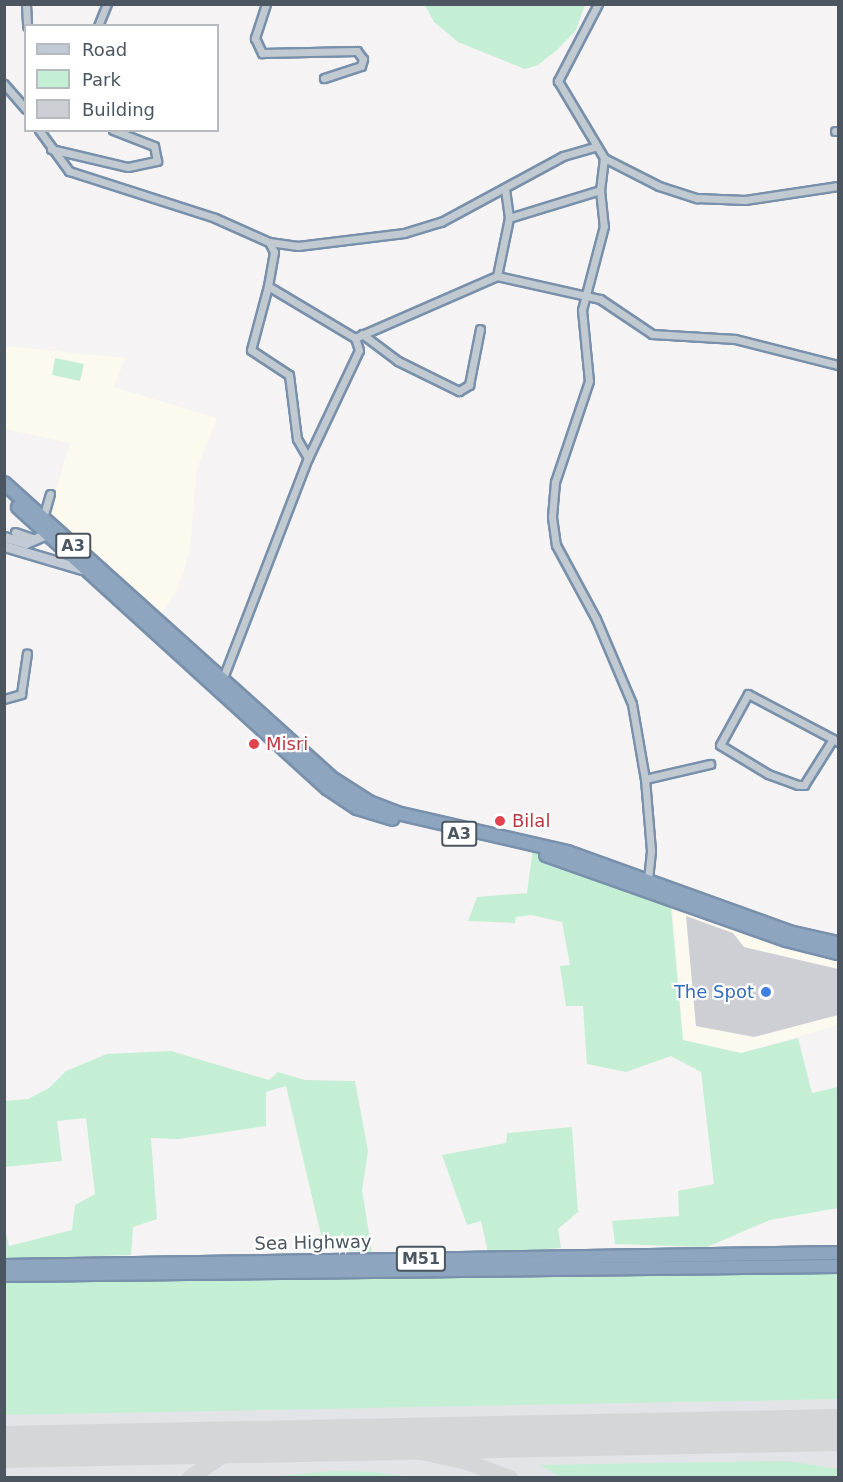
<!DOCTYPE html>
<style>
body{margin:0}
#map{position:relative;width:843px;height:1482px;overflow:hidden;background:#f5f3f3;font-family:"DejaVu Sans",sans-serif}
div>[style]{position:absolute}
.commercial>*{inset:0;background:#fcf9ef}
.airport>*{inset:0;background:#e2e4e7}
.green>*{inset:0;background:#c5efd5}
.taxiway>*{height:16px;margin:-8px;padding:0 8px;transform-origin:8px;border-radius:8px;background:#d5d6d8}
.runway>*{height:42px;margin:-21px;padding:0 21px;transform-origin:21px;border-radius:21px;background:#d5d6d8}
.building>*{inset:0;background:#cdcfd5}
.roads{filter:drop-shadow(2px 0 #7890ab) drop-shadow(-2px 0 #7890ab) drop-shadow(0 2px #7890ab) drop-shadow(0 -2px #7890ab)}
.street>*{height:7px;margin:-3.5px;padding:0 3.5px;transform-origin:3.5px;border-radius:3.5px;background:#c1cad1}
.secondary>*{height:9px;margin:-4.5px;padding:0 4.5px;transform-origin:4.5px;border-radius:4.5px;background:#c2cbd5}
.highway>*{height:12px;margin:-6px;padding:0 6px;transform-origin:6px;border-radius:6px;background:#8da5bf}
.dots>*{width:16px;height:16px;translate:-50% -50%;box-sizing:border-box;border:3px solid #fff;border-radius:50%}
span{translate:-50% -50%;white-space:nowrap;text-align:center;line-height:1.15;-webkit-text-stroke:4.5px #fff;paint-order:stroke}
.shield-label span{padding:2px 4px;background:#fff;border:2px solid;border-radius:4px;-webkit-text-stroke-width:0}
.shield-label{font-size:16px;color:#4b5660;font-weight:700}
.health-label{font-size:18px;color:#be3a42}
.left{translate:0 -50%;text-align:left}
.shop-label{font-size:18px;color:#366cbe}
.right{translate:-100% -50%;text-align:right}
.street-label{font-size:18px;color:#4b5660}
.frame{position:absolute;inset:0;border:6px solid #4b5660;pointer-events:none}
.legend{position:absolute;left:24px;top:24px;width:195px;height:108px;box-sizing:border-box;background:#fff;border:2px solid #b7bbbf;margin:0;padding:8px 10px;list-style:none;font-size:18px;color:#4b5660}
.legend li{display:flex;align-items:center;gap:12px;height:30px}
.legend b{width:30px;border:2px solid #b7bbbf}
</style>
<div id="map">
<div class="commercial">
<div style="clip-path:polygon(5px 346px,125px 358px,114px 387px,217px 418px,197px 468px,190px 551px,177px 590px,160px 616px,49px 515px,70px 443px,5px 429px)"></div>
<div style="clip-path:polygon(671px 887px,772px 917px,838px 954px,838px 1025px,741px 1053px,683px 1041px)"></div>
</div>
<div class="airport">
<div style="clip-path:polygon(838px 1269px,838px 1477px,5px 1477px,4px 1281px)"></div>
</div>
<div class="green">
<div style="clip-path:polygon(425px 5px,585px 5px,576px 30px,557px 50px,538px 65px,525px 69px,458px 42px,434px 22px)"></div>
<div style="clip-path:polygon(55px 358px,84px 364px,80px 381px,52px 375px)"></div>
<div style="clip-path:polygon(534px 840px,670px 896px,683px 1040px,741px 1053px,798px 1038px,812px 1093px,838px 1087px,838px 1208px,770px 1220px,707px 1247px,615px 1244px,612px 1221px,679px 1216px,678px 1191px,714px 1184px,701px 1072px,671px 1056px,626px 1072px,587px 1064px,583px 1006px,566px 1006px,560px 966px,570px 965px,562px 922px,531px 915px,516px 917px,515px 923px,468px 921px,477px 897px,527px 893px)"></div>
<div style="clip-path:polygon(171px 1051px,269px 1080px,278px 1072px,305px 1080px,355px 1081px,368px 1151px,362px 1190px,372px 1252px,324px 1248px,286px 1086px,266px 1092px,266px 1126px,179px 1139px,151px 1138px,157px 1219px,133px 1227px,131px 1255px,5px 1259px,5px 1229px,9px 1246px,72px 1230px,75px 1205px,95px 1194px,86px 1118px,57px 1121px,62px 1161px,5px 1167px,5px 1101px,28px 1099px,49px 1088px,66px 1071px,107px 1054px)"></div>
<div style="clip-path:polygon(572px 1127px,578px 1212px,558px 1229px,561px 1248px,488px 1253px,481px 1221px,467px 1225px,442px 1155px,506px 1143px,507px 1133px)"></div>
<div style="clip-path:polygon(838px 1260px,838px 1399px,5px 1415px,4px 1276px)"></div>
<div style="clip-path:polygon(787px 1461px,838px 1469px,838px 1477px,562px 1478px,540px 1465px)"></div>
<div style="clip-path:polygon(331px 1471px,372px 1472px,413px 1477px,270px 1477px)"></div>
</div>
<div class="taxiway">
<div style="left:750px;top:1432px;width:88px;rotate:5.2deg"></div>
<div style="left:304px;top:1441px;width:88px;rotate:3.3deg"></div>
<div style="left:392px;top:1446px;width:74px;rotate:11.8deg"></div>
<div style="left:464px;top:1461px;width:49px;rotate:20.3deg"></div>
<div style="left:4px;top:1450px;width:20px;rotate:-11deg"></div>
<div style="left:190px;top:1478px;width:63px;rotate:-34.7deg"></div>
</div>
<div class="runway">
<div style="left:4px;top:1447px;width:834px;rotate:-1.17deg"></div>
</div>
<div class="building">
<div style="clip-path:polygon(686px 916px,733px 933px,744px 947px,838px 969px,838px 1015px,754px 1037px,696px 1026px)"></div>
</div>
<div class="roads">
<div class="street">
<div style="left:26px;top:4px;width:22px;rotate:87deg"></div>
<div style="left:266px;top:4px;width:36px;rotate:108deg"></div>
<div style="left:255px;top:38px;width:17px;rotate:65deg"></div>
<div style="left:262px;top:53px;width:95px;rotate:-1.2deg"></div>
<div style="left:357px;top:51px;width:10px;rotate:53deg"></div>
<div style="left:363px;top:59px;width:7px;rotate:106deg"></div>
<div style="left:361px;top:66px;width:39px;rotate:162deg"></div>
<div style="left:598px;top:4px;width:87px;rotate:117.5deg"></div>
<div style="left:558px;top:81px;width:90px;rotate:59.1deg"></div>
<div style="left:604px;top:158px;width:62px;rotate:27deg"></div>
<div style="left:659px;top:186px;width:40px;rotate:18deg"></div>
<div style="left:697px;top:198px;width:48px;rotate:2.4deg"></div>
<div style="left:745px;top:200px;width:94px;rotate:-8.6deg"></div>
<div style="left:98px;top:26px;width:24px;rotate:-68deg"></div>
<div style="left:4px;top:84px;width:33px;rotate:49deg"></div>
<div style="left:39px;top:130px;width:51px;rotate:53.8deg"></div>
<div style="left:69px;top:171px;width:153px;rotate:17.8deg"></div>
<div style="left:215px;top:218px;width:59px;rotate:24deg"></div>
<div style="left:269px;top:242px;width:29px;rotate:8deg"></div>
<div style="left:298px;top:246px;width:107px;rotate:-7deg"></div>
<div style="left:404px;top:233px;width:39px;rotate:-17deg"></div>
<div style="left:441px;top:222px;width:139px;rotate:-28.4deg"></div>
<div style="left:563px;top:156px;width:33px;rotate:-16deg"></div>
<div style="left:835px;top:131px;width:3px"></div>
<div style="left:51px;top:149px;width:79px;rotate:13.2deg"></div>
<div style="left:128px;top:167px;width:30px;rotate:-12deg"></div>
<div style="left:157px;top:161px;width:15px;rotate:-101deg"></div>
<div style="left:154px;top:146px;width:44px;rotate:-158.7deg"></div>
<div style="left:604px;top:158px;width:32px;rotate:97deg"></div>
<div style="left:600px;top:190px;width:36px;rotate:84deg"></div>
<div style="left:604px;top:226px;width:87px;rotate:104.7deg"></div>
<div style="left:582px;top:310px;width:71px;rotate:84.4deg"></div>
<div style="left:589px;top:381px;width:107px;rotate:108.6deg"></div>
<div style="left:555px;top:482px;width:35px;rotate:95deg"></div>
<div style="left:552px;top:517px;width:28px;rotate:82deg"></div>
<div style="left:556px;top:545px;width:84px;rotate:61.6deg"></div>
<div style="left:596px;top:619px;width:92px;rotate:67deg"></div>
<div style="left:632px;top:704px;width:76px;rotate:80.2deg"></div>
<div style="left:645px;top:779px;width:72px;rotate:85.2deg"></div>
<div style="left:651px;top:851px;width:28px;rotate:96deg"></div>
<div style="left:505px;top:189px;width:29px;rotate:82deg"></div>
<div style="left:269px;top:242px;width:11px;rotate:63deg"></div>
<div style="left:274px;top:252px;width:35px;rotate:100deg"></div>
<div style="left:268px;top:286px;width:66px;rotate:104.9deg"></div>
<div style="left:251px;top:350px;width:45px;rotate:33.3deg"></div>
<div style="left:289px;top:375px;width:64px;rotate:82.9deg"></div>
<div style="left:297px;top:439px;width:22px;rotate:60deg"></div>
<div style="left:497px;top:276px;width:106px;rotate:12.6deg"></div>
<div style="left:600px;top:299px;width:63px;rotate:33.9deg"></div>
<div style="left:652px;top:334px;width:83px;rotate:3.4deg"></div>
<div style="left:735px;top:339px;width:106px;rotate:14.2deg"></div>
<div style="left:362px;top:334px;width:45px;rotate:36.9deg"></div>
<div style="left:398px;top:361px;width:68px;rotate:26.2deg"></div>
<div style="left:459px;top:391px;width:12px;rotate:-31deg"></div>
<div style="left:469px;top:385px;width:57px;rotate:-78.9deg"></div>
<div style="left:355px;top:338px;width:155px;rotate:-23.6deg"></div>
<div style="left:497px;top:276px;width:59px;rotate:-78.3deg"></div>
<div style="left:509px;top:218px;width:95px;rotate:-17.1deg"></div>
<div style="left:43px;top:518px;width:25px;rotate:-74deg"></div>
<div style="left:15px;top:532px;width:21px;rotate:19deg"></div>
<div style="left:223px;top:678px;width:236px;rotate:-68.9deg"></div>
<div style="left:308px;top:458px;width:119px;rotate:-64.7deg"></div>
<div style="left:359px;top:350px;width:13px;rotate:-108deg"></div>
<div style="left:355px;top:338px;width:101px;rotate:-149.1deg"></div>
<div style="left:4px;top:699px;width:18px;rotate:-16deg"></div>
<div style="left:21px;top:694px;width:41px;rotate:-81.7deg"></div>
<div style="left:833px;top:739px;width:54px;rotate:122.2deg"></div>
<div style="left:804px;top:785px;width:6px;rotate:180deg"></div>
<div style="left:798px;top:785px;width:32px;rotate:-160deg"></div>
<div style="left:768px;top:774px;width:56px;rotate:-148.9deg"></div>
<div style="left:720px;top:745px;width:58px;rotate:-61.2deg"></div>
<div style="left:748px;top:694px;width:96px;rotate:27.9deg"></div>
<div style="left:833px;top:739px;width:6px;rotate:31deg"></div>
<div style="left:645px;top:779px;width:67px;rotate:-13deg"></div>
</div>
<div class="secondary">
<div style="left:4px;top:537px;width:23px;rotate:15deg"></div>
<div style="left:26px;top:543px;width:22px;rotate:-24deg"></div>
<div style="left:4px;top:546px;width:81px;rotate:16.4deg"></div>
</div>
<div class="highway">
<div style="left:4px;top:483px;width:439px;rotate:42deg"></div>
<div style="left:330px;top:777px;width:46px;rotate:32.7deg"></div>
<div style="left:369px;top:802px;width:30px;rotate:21deg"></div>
<div style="left:397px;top:813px;width:174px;rotate:12.9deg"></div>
<div style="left:567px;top:852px;width:236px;rotate:19.8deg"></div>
<div style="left:789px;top:932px;width:50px;rotate:12.7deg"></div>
<div style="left:18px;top:507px;width:418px;rotate:42.3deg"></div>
<div style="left:327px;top:788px;width:36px;rotate:34deg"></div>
<div style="left:357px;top:808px;width:37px;rotate:17deg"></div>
<div style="left:546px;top:855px;width:255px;rotate:19.5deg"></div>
<div style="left:786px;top:940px;width:54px;rotate:14deg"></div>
<div style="left:4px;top:1266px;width:834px;rotate:-0.89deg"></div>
<div style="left:4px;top:1275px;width:834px;rotate:-0.62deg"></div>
</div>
</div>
<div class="dots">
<div style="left:254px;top:744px;background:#e0444e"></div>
<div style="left:500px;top:821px;background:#e0444e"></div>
<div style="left:766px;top:992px;background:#3f7fe0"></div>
</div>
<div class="shield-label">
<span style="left:73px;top:546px">A3</span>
<span style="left:459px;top:834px">A3</span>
<span style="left:421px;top:1259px">M51</span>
</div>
<div class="health-label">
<span class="left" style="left:266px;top:744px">Misri</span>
<span class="left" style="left:512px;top:821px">Bilal</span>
</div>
<div class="shop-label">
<span class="right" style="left:754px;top:992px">The Spot</span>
</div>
<div class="street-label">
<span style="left:313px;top:1243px;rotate:-1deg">Sea Highway</span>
</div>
<div class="frame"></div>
<ul class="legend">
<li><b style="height:8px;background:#c2cbd5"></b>Road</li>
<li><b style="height:16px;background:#c5efd5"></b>Park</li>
<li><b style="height:16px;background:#cdcfd5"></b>Building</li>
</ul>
</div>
